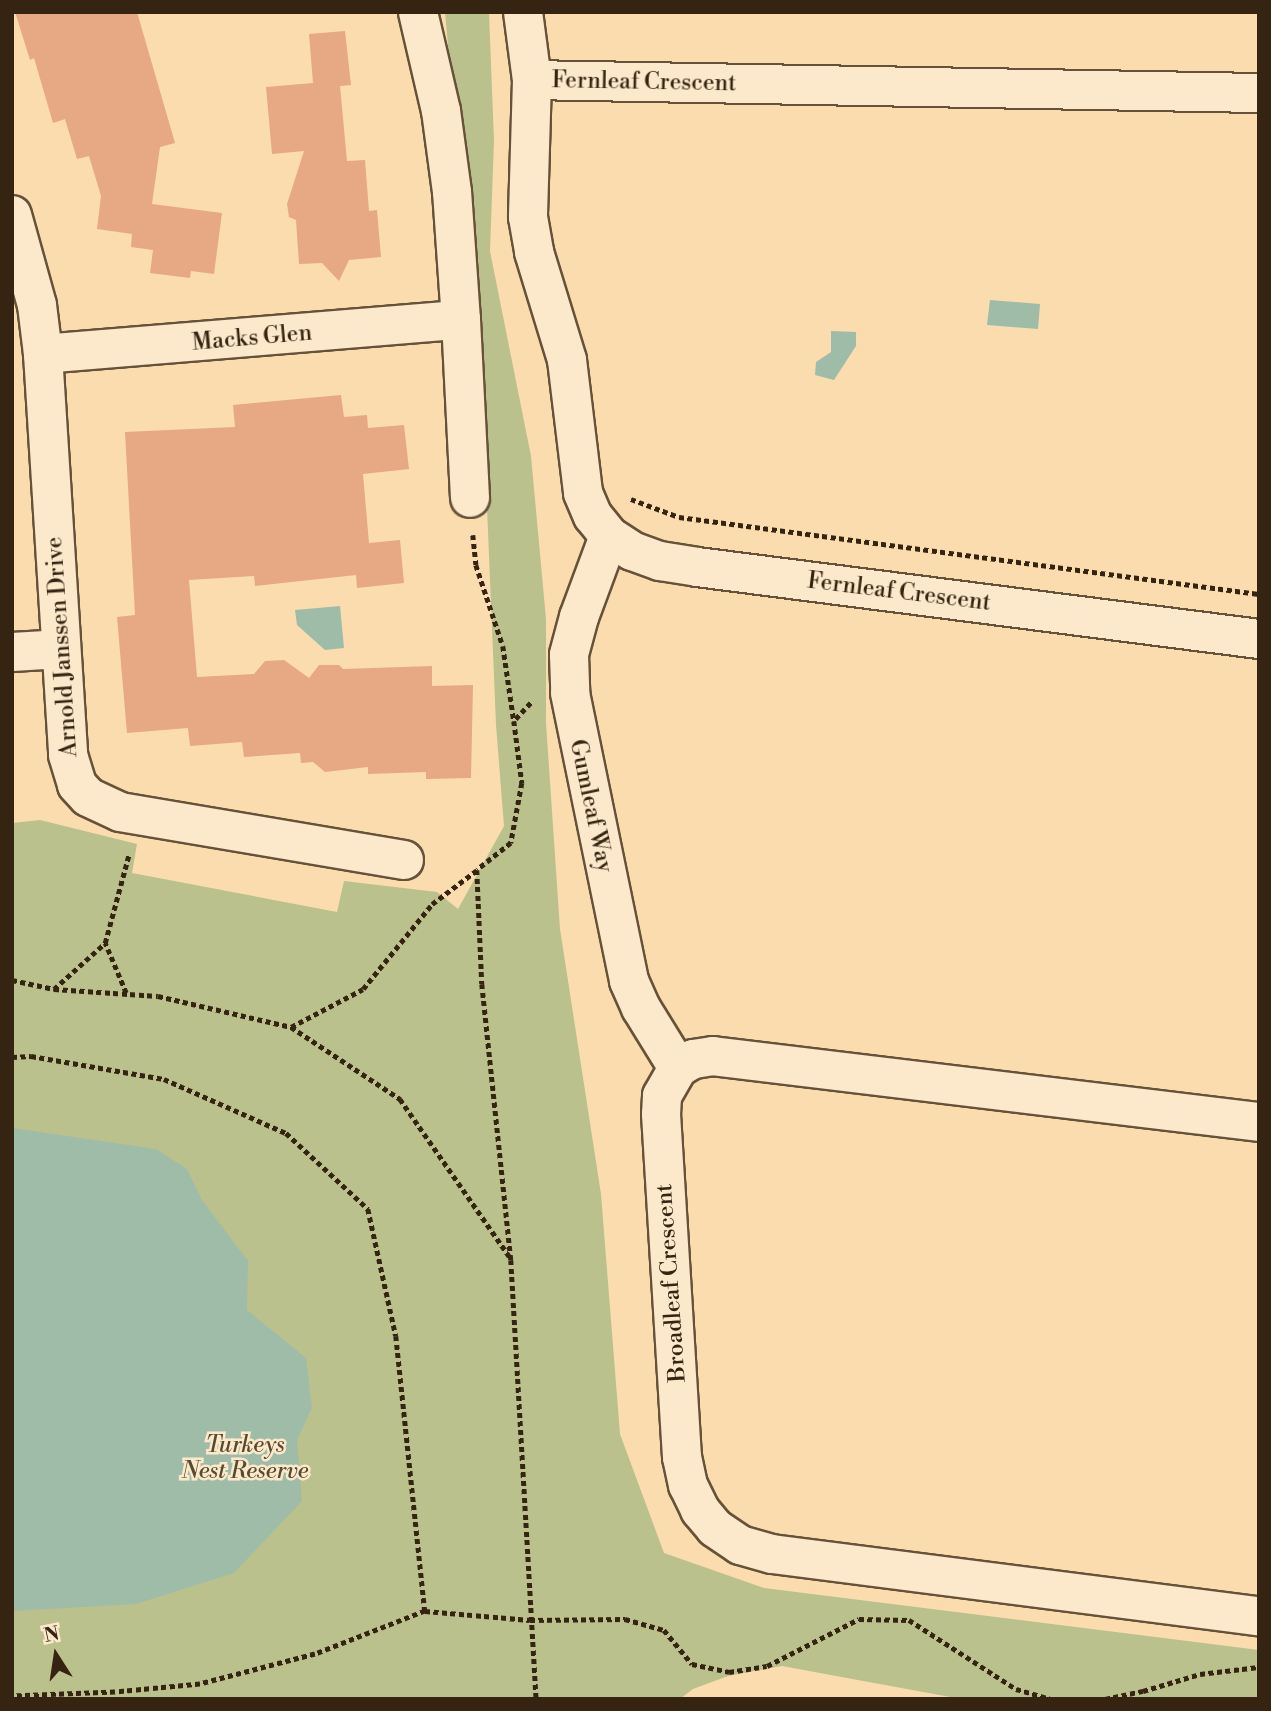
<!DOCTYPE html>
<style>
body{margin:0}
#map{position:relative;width:1271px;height:1711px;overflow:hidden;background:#fbdcae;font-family:"Libre Bodoni",serif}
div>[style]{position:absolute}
.green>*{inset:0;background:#bbc18c}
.water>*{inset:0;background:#9fbca9}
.building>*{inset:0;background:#e7a884}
.path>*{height:4.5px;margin-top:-2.25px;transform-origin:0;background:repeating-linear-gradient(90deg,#352412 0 5px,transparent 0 8.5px)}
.roads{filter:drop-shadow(2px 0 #665239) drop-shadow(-2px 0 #665239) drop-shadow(0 2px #665239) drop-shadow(0 -2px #665239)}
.minor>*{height:38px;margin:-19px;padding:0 19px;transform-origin:19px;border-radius:19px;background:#fce8ca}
span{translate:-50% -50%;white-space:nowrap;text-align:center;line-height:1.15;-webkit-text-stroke:5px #fce8ca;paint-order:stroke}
.street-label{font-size:23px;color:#352412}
.park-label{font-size:23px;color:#564b30;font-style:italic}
.frame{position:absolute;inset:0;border:14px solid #352412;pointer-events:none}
.north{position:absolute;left:21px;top:1620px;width:70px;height:70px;-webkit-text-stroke:5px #fce8ca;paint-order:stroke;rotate:348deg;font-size:19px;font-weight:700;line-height:28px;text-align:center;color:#352412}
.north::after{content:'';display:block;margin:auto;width:24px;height:32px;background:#352412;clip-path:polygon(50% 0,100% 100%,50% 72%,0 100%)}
</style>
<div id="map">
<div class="green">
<div style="clip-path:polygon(445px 12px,489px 12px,494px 141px,490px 251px,531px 456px,546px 619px,546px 723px,560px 929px,601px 1194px,620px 1434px,664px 1553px,764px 1588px,1259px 1650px,1259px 1699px,961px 1699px,782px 1666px,728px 1676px,693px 1689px,680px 1699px,12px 1699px,12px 823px,40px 820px,137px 844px,132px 873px,337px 912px,344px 881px,437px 892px,458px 909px,504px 826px,496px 725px,485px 459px)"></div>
</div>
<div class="water">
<div style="clip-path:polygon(990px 300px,1040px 304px,1038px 329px,987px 325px)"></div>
<div style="clip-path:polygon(831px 331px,856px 332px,856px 346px,834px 380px,815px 375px,816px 362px,831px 352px)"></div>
<div style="clip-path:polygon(340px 606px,344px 648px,325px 650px,297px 625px,295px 610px)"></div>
<div style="clip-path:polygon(12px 1128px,156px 1149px,187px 1169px,202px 1200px,248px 1261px,247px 1310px,306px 1358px,312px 1408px,297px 1440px,302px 1501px,234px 1573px,136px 1604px,12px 1611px)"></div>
</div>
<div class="building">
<div style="clip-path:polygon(15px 12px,137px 12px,175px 143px,160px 147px,152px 204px,222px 213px,214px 274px,191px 271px,190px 278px,150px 273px,153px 250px,131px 247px,132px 234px,97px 229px,101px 196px,89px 156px,77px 159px,65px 119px,53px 123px,34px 58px,30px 60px)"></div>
<div style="clip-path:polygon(345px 31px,351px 85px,340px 86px,347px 161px,365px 160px,369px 211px,377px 210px,381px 257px,349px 260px,339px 281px,322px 263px,299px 264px,296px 220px,289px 217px,287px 204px,304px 151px,272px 154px,266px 87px,313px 83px,309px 34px)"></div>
<div style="clip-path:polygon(341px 395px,344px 417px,367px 415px,368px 428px,404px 425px,409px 469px,363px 474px,369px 543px,400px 540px,404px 583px,357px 588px,356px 575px,255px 586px,254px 576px,189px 580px,197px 677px,254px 674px,265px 661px,284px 660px,309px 678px,319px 665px,339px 665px,343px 669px,432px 666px,432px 686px,473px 685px,471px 778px,426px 779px,426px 772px,368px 774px,368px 767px,325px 772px,313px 762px,301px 763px,300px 753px,244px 757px,242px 742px,190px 746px,188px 728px,127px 733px,117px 617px,135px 615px,125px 432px,235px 427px,233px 405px)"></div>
</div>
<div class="path">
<div style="left:631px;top:499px;width:51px;rotate:20.6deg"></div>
<div style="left:679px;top:517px;width:585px;rotate:7.56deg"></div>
<div style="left:473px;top:535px;width:30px;rotate:84deg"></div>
<div style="left:476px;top:565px;width:85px;rotate:71.6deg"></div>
<div style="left:503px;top:646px;width:76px;rotate:81.7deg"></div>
<div style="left:531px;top:703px;width:25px;rotate:133deg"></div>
<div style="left:514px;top:721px;width:63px;rotate:82.6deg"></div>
<div style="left:522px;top:783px;width:61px;rotate:100.4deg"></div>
<div style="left:511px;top:843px;width:43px;rotate:141.5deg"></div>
<div style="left:477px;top:870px;width:114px;rotate:87.5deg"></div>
<div style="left:482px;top:984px;width:278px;rotate:84deg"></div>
<div style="left:511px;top:1260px;width:440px;rotate:86.7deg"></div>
<div style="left:12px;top:980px;width:43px;rotate:12.1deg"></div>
<div style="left:54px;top:989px;width:104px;rotate:3.9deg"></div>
<div style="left:158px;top:996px;width:137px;rotate:13.1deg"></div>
<div style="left:291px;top:1027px;width:131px;rotate:33.4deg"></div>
<div style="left:400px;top:1099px;width:195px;rotate:55.2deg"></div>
<div style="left:54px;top:989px;width:69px;rotate:-42deg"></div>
<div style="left:126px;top:993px;width:54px;rotate:-112.8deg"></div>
<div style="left:105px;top:943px;width:92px;rotate:-74.9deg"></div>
<div style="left:291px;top:1027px;width:81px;rotate:-27.8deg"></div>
<div style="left:363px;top:989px;width:109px;rotate:-50.9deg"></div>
<div style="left:432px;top:904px;width:56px;rotate:-37.1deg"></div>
<div style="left:12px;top:1057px;width:19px;rotate:-3deg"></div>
<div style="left:31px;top:1056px;width:135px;rotate:9.8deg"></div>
<div style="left:164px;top:1079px;width:133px;rotate:23.9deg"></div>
<div style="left:286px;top:1133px;width:112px;rotate:42.8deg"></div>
<div style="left:368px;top:1209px;width:130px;rotate:77.6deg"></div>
<div style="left:396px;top:1336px;width:277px;rotate:84deg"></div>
<div style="left:425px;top:1611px;width:118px;rotate:158.6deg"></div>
<div style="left:315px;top:1654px;width:119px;rotate:165.4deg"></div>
<div style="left:200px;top:1684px;width:85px;rotate:174.6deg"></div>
<div style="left:115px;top:1692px;width:103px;rotate:177.8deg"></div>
<div style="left:425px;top:1611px;width:105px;rotate:4.9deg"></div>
<div style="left:530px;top:1620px;width:95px;rotate:-0.6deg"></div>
<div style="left:625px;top:1619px;width:41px;rotate:15.8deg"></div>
<div style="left:664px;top:1630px;width:44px;rotate:50.5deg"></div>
<div style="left:692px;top:1664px;width:38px;rotate:12deg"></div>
<div style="left:729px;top:1672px;width:38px;rotate:-9deg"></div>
<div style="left:767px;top:1666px;width:103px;rotate:-27.1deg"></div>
<div style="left:859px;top:1619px;width:50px;rotate:1.1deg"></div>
<div style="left:909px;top:1620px;width:127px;rotate:32.8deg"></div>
<div style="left:1016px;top:1689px;width:35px;rotate:16deg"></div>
<div style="left:1105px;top:1699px;width:39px;rotate:-12deg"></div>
<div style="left:1143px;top:1691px;width:59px;rotate:-16.6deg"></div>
<div style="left:1200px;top:1674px;width:59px;rotate:-6.8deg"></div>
</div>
<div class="roads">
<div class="minor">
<div style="left:523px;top:12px;width:69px;rotate:82.5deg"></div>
<div style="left:1259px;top:93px;width:727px;rotate:-178.98deg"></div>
<div style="left:532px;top:80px;width:137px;rotate:91.7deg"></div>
<div style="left:528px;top:217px;width:36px;rotate:80deg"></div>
<div style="left:534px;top:252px;width:113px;rotate:73deg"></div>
<div style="left:567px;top:360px;width:134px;rotate:83.1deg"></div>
<div style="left:583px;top:493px;width:25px;rotate:67deg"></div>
<div style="left:593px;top:516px;width:26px;rotate:51deg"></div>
<div style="left:609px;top:536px;width:27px;rotate:33deg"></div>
<div style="left:632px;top:551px;width:30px;rotate:20deg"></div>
<div style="left:660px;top:561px;width:37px;rotate:9deg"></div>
<div style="left:697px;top:567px;width:567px;rotate:7.3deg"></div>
<div style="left:12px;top:215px;width:93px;rotate:74.5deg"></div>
<div style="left:37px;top:305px;width:49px;rotate:83deg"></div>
<div style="left:43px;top:354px;width:402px;rotate:86.4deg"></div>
<div style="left:68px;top:755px;width:31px;rotate:73deg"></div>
<div style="left:77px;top:785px;width:16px;rotate:47deg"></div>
<div style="left:88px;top:797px;width:35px;rotate:25deg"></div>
<div style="left:120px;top:812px;width:288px;rotate:9.6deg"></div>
<div style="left:461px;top:320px;width:178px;rotate:87.1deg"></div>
<div style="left:43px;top:354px;width:419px;rotate:-4.7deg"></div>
<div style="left:461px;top:320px;width:128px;rotate:-94deg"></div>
<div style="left:452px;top:192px;width:82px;rotate:-97.7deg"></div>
<div style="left:441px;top:111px;width:102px;rotate:-103.1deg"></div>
<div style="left:609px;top:536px;width:86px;rotate:110.3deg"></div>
<div style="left:579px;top:617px;width:39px;rotate:105deg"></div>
<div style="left:569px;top:655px;width:38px;rotate:88deg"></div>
<div style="left:570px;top:693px;width:294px;rotate:78.4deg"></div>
<div style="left:629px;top:981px;width:30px;rotate:66deg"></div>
<div style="left:641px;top:1008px;width:70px;rotate:58.3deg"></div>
<div style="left:12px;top:652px;width:49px;rotate:-3.5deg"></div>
<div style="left:1259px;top:1122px;width:550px;rotate:-173.11deg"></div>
<div style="left:713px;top:1056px;width:20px;rotate:171deg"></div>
<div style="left:693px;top:1059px;width:17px;rotate:149deg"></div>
<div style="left:678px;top:1068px;width:32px;rotate:120deg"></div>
<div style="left:662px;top:1096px;width:18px;rotate:93deg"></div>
<div style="left:661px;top:1114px;width:344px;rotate:86.5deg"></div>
<div style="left:682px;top:1457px;width:29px;rotate:78deg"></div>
<div style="left:688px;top:1485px;width:28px;rotate:64deg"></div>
<div style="left:700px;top:1510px;width:23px;rotate:50deg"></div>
<div style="left:715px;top:1528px;width:30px;rotate:34deg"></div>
<div style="left:740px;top:1545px;width:33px;rotate:16deg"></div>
<div style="left:772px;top:1554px;width:491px;rotate:7.3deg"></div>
</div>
</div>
<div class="street-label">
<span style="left:644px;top:82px;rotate:1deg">Fernleaf Crescent</span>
<span style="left:252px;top:338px;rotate:-5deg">Macks Glen</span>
<span style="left:899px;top:592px;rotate:7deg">Fernleaf Crescent</span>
<span style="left:62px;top:647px;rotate:-94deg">Arnold Janssen Drive</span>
<span style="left:591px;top:806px;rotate:78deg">Gumleaf Way</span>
<span style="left:671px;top:1283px;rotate:-94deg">Broadleaf Crescent</span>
</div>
<div class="park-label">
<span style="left:245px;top:1458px">Turkeys<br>Nest Reserve</span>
</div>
<div class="frame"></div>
<div class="north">N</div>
</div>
